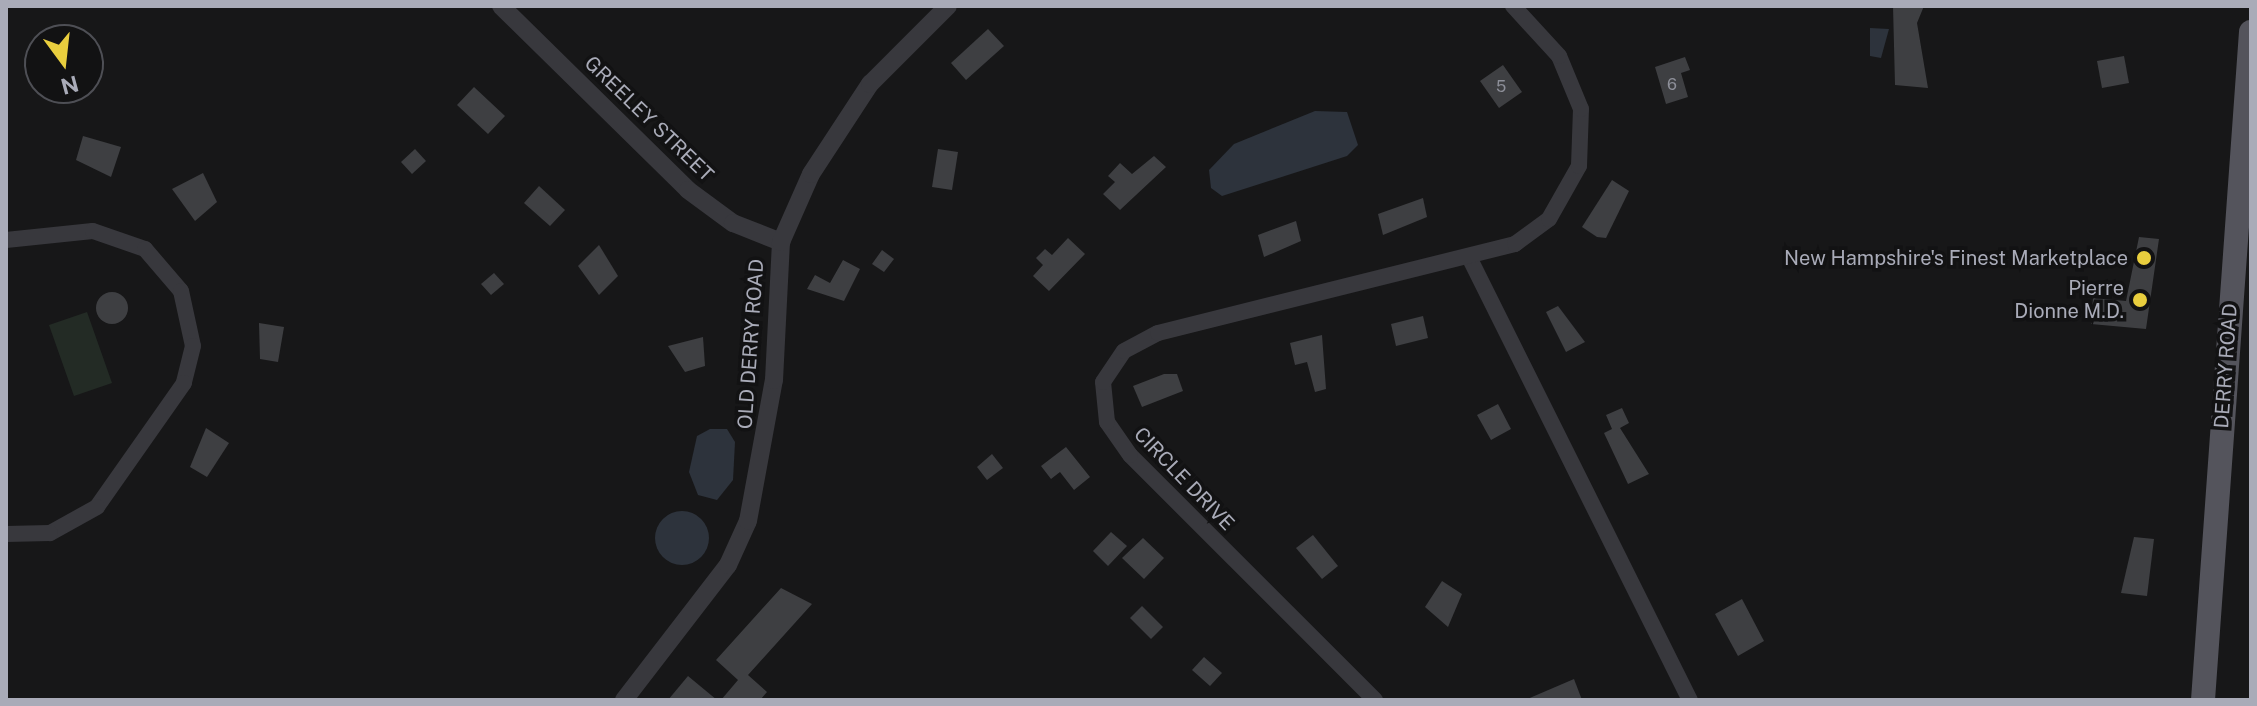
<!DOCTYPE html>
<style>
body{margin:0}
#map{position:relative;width:2257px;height:706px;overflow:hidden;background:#171718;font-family:"Public Sans",sans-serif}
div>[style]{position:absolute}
.green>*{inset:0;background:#232b25}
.water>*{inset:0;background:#2d333c}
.round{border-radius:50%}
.building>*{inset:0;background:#3e3f42}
.minor>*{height:16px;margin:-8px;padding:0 8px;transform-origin:8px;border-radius:8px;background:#38383d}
.tertiary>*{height:18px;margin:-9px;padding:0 9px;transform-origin:9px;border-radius:9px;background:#38383d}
.primary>*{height:24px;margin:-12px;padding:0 12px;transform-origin:12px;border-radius:12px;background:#54545c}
.dots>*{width:22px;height:22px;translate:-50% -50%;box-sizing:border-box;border:4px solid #121213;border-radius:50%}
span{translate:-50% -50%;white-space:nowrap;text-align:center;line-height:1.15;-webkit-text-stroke:7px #121213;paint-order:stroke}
.number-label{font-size:16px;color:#8e909a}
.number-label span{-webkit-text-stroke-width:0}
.street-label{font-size:20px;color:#a9abb8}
.poi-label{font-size:20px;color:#a9abb8}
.right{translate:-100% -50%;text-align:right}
.frame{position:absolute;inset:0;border:8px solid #a9abb8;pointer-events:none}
.north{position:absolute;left:24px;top:24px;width:80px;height:80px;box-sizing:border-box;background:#121213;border:2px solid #4e4f55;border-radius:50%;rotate:165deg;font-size:22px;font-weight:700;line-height:32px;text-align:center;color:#a9abb8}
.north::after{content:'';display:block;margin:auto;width:28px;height:36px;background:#e9ce3e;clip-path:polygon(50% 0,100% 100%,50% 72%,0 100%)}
</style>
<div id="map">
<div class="green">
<div style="clip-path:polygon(87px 312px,112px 383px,74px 396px,49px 325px)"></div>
</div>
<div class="water">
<div style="clip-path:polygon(1870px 28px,1889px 29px,1881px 58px,1870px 56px)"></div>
<div style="clip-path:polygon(1315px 111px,1347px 112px,1358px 145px,1347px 156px,1222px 196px,1211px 188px,1209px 170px,1234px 144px)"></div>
<div style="clip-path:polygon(710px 429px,727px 429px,735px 442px,733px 480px,717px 500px,698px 495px,689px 472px,697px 436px)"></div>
<div class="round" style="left:655px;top:511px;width:54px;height:54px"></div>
</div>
<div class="building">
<div style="clip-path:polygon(1893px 6px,1924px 6px,1917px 23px,1928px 88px,1895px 85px)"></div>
<div style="clip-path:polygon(988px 29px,1004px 46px,966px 80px,951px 63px)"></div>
<div style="clip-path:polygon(2124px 56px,2129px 83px,2102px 88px,2097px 61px)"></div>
<div style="clip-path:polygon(1685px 57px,1690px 70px,1681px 73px,1688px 97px,1666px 104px,1655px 67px)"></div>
<div style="clip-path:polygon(1503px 65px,1522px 92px,1499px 108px,1480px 81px)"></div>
<div style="clip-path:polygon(474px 87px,505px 116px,488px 134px,457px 105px)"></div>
<div style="clip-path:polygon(83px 136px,121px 147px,111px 177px,76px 160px)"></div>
<div style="clip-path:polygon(415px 149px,426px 161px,412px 174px,401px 162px)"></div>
<div style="clip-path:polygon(938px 149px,958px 152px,952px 190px,932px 187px)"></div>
<div style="clip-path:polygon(1154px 156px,1166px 167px,1120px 210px,1103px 194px,1115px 182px,1108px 176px,1120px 163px,1132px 174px)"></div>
<div style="clip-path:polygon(203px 173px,217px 202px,195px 221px,172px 189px)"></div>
<div style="clip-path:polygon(1612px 180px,1629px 191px,1606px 238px,1597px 237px,1582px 227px)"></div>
<div style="clip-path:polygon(539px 186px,565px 210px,550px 226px,524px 203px)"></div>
<div style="clip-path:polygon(1423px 198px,1427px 217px,1383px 235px,1378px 214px)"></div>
<div style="clip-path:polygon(1296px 221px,1301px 241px,1264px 257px,1258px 235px)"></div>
<div style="clip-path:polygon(2139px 237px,2159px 239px,2146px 329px,2091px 324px,2093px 298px,2126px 301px)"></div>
<div style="clip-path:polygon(1068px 238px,1085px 254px,1049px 291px,1033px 276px,1043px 265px,1036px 258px,1045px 249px,1052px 255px)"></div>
<div style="clip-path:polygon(599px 245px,618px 276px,599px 295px,578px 266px)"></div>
<div style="clip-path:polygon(882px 250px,894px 259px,884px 272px,872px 264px)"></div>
<div style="clip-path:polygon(843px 260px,860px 269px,844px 301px,807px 289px,815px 275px,830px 283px)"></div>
<div style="clip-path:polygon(494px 273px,504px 284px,491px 295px,481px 284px)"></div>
<div class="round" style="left:96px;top:292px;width:32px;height:32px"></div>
<div style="clip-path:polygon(1558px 306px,1585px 342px,1566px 352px,1546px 312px)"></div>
<div style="clip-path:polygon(1423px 316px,1428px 338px,1396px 346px,1391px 324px)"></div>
<div style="clip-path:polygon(259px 323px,284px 327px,278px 362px,260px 359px)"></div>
<div style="clip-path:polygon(1322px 335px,1326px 389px,1315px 392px,1307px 362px,1295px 365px,1290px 343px)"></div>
<div style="clip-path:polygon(703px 337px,705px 366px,685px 372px,668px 346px)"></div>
<div style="clip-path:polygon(1164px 374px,1177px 374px,1183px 391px,1142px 407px,1133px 386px)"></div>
<div style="clip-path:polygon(1498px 404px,1511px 429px,1491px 440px,1477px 415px)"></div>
<div style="clip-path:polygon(1622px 408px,1629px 423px,1620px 428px,1649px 474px,1628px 484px,1604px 433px,1612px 429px,1606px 415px)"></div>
<div style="clip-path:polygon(206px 428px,229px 443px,207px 477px,190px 467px)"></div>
<div style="clip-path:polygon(1066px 447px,1090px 477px,1074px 490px,1060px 472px,1051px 479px,1041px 466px)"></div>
<div style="clip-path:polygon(992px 454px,1003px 468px,987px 480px,977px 467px)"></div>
<div style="clip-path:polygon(1111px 532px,1127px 546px,1108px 566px,1093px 551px)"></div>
<div style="clip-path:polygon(1313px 535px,1338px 566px,1322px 579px,1296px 548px)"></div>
<div style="clip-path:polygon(2134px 537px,2154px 539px,2147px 596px,2121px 593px)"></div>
<div style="clip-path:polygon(1143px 538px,1164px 558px,1144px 579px,1122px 558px)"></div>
<div style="clip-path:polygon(1442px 581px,1462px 594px,1448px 627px,1425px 607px)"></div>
<div style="clip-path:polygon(781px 588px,812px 604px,748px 675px,767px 692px,760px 700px,721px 700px,738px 680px,716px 660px)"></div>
<div style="clip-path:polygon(1742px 599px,1764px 641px,1738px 656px,1715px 614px)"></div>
<div style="clip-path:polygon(1142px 606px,1163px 627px,1151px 639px,1130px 618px)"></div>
<div style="clip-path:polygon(1204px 657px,1222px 673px,1210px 686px,1192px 670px)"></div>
<div style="clip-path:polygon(688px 676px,717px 700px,668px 700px)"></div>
<div style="clip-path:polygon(1574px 679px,1582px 700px,1525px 700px)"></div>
</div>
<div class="minor">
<div style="left:6px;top:240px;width:87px;rotate:-5.9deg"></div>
<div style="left:93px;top:231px;width:55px;rotate:19.1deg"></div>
<div style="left:145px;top:249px;width:55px;rotate:49.4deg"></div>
<div style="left:181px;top:291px;width:56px;rotate:77.7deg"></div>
<div style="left:193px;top:346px;width:38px;rotate:104deg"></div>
<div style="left:184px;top:383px;width:151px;rotate:125.1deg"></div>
<div style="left:97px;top:507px;width:54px;rotate:151deg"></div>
<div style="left:50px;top:533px;width:44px;rotate:178.7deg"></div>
<div style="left:1469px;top:257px;width:495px;rotate:63.5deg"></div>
<div style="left:1375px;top:700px;width:346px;rotate:-135deg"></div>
<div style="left:1130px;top:455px;width:40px;rotate:-124.9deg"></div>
<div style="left:1107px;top:422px;width:40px;rotate:-95.7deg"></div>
<div style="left:1103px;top:382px;width:37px;rotate:-56deg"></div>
<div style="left:1124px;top:351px;width:38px;rotate:-28deg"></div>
<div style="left:1158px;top:333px;width:368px;rotate:-14deg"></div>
<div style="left:1515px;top:244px;width:42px;rotate:-36.3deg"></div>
<div style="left:1549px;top:219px;width:61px;rotate:-60.5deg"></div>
<div style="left:1579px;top:166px;width:57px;rotate:-88deg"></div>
<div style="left:1581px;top:109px;width:57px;rotate:-112.5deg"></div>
<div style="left:1559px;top:56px;width:68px;rotate:-132.6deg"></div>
</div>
<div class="tertiary">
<div style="left:501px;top:6px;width:262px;rotate:44.5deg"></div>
<div style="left:688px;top:190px;width:56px;rotate:36.3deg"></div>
<div style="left:733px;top:223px;width:52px;rotate:21.6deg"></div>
<div style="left:624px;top:700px;width:170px;rotate:-52.4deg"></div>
<div style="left:728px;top:565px;width:48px;rotate:-65.6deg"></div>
<div style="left:748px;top:521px;width:143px;rotate:-79.6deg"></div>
<div style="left:774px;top:380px;width:138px;rotate:-87.1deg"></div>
<div style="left:781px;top:242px;width:74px;rotate:-66.2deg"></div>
<div style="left:811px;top:174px;width:108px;rotate:-56.8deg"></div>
<div style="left:870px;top:84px;width:110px;rotate:-45deg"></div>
</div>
<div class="primary">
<div style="left:2203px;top:700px;width:670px;rotate:-85.89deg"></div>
</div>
<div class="dots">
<div style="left:2144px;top:258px;background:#e9ce3e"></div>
<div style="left:2140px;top:300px;background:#e9ce3e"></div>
</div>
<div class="number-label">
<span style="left:1672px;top:85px">6</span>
<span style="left:1501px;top:87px">5</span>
</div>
<div class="street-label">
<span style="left:649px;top:119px;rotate:44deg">GREELEY STREET</span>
<span style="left:751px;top:344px;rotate:-86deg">OLD DERRY ROAD</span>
<span style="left:2226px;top:366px;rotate:-86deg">DERRY ROAD</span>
<span style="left:1184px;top:479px;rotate:46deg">CIRCLE DRIVE</span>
</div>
<div class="poi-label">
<span class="right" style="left:2128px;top:258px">New Hampshire's Finest Marketplace</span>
<span class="right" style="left:2124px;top:300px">Pierre<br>Dionne M.D.</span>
</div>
<div class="frame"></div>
<div class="north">N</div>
</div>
